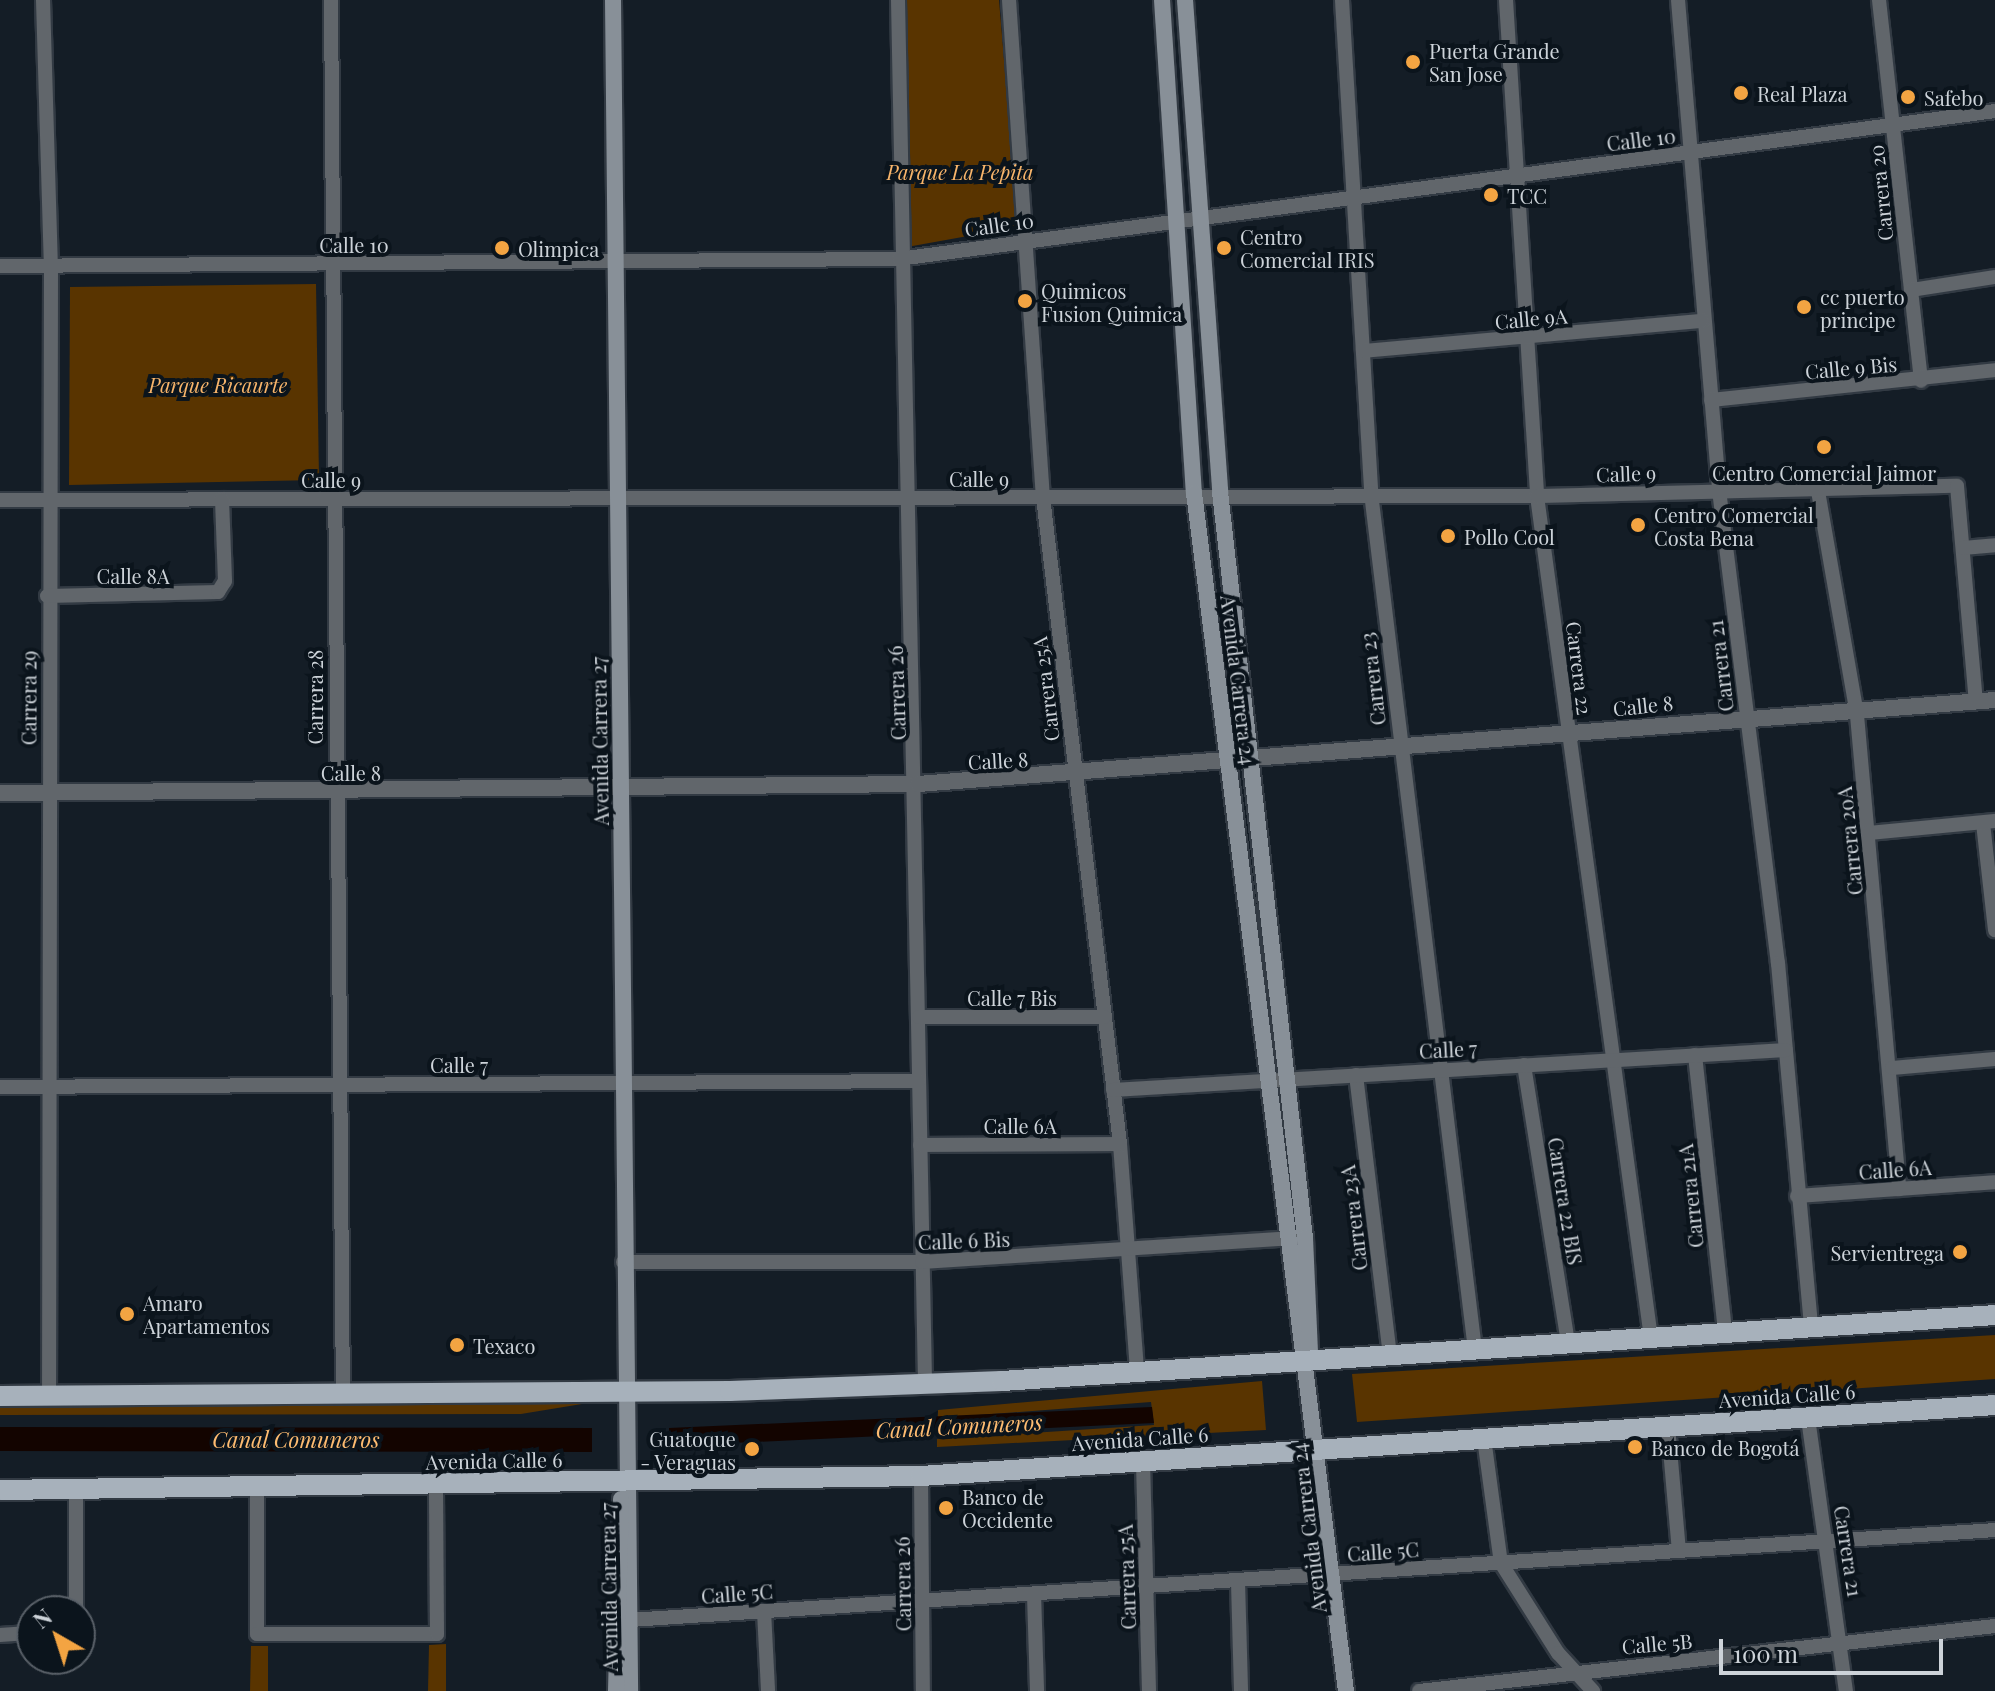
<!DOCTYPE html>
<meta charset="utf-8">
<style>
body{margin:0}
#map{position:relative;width:1995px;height:1691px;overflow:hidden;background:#141d26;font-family:"Playfair Display",serif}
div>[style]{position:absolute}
.green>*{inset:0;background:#593400}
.water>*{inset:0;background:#130400}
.roads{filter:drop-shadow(2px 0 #323a43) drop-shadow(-2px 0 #323a43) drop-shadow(0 2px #323a43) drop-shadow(0 -2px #323a43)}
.minor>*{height:14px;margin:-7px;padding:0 7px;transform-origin:7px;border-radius:7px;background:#61666b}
.tertiary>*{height:16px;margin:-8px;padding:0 8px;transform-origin:8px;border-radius:8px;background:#61666b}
.secondary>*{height:16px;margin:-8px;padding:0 8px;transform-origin:8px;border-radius:8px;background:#889098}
.primary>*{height:20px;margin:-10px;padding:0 10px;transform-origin:10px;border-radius:10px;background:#a7b1bb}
.dots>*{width:22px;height:22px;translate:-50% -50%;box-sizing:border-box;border:4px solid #0b141c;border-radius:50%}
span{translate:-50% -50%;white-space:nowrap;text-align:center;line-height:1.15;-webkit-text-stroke:8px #0b141c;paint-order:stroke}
.poi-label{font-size:20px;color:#cdd3d9}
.left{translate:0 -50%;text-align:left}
.right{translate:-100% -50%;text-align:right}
.street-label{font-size:20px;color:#cdd3d9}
.park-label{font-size:20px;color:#f8b56b;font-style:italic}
.water-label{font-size:22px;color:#febc71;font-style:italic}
.north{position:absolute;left:16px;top:1595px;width:80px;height:80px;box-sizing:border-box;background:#0b141c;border:2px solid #596068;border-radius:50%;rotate:321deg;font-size:22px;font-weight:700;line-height:32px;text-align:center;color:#cdd3d9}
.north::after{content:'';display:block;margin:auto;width:28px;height:36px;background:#f3a442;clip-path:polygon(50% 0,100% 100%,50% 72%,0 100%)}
.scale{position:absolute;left:1719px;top:1639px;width:224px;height:36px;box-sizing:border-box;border:4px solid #cdd3d9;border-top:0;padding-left:10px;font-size:24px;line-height:28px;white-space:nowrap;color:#cdd3d9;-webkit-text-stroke:6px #0b141c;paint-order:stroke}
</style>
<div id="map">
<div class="green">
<div style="clip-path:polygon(906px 0,999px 0,1018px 227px,907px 247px)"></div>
<div style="clip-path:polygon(316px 284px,319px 480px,69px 485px,70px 287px)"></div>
<div style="clip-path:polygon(1995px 1335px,1995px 1379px,1357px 1422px,1352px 1374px)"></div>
<div style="clip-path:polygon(1262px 1381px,1266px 1430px,937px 1447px,937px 1439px,1154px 1425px,1151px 1402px,938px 1418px,938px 1410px)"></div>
<div style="clip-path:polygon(588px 1403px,521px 1414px,0 1415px,0 1405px)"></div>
<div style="clip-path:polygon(446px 1644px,446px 1691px,428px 1691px,429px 1645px)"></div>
<div style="clip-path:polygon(251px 1646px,268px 1646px,268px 1691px,250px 1691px)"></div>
</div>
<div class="water">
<div style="clip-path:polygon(1152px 1407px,1154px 1423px,670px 1446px,669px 1428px)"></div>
<div style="clip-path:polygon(0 1427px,592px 1428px,592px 1452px,0 1451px)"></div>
</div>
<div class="roads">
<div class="minor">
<div style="left:43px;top:0;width:266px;rotate:88.3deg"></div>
<div style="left:51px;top:266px;width:1129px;rotate:90.1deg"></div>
<div style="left:331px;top:0;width:1394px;rotate:89.51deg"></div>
<div style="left:898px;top:0;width:1384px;rotate:88.88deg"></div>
<div style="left:1009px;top:0;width:498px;rotate:86.1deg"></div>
<div style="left:1043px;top:497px;width:652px;rotate:83.21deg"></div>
<div style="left:1120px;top:1144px;width:229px;rotate:85.7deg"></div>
<div style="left:1342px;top:0;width:494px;rotate:86.6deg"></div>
<div style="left:1371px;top:493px;width:863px;rotate:83.08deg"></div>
<div style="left:1506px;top:0;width:497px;rotate:86.4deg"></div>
<div style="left:1537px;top:496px;width:850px;rotate:82.29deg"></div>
<div style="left:1678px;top:0;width:492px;rotate:85.2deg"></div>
<div style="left:1719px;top:490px;width:477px;rotate:82.9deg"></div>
<div style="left:1778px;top:963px;width:365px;rotate:84.8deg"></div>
<div style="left:1879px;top:0;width:383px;rotate:83.7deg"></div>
<div style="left:0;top:266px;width:899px;rotate:-0.45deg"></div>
<div style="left:899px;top:259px;width:1106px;rotate:-7.69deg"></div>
<div style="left:1911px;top:290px;width:85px;rotate:-8.8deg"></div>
<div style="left:1363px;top:351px;width:340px;rotate:-5.1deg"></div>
<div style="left:1711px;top:400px;width:286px;rotate:-6deg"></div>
<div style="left:1818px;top:491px;width:227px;rotate:80.1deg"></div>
<div style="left:1857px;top:715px;width:476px;rotate:84.9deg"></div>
<div style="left:0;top:500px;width:1537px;rotate:-0.15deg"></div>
<div style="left:1537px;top:496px;width:420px;rotate:-1.4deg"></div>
<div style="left:1957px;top:486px;width:217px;rotate:85deg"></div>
<div style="left:1963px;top:548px;width:32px;rotate:-5deg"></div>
<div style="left:47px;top:596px;width:171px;rotate:-1.3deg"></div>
<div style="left:218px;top:592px;width:13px;rotate:-58deg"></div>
<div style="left:225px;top:581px;width:82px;rotate:-92.1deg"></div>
<div style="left:1983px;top:823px;width:108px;rotate:83.6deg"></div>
<div style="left:1868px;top:833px;width:128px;rotate:-5.4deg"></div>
<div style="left:919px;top:1017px;width:185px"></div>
<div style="left:1695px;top:1055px;width:280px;rotate:83.8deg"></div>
<div style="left:1524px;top:1065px;width:281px;rotate:81deg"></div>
<div style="left:1892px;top:1068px;width:103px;rotate:-5deg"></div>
<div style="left:1356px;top:1075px;width:283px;rotate:83.1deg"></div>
<div style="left:0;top:1087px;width:919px;rotate:-0.37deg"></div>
<div style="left:1113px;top:1090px;width:674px;rotate:-3.4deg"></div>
<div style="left:920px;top:1145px;width:200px;rotate:-0.3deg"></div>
<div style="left:1797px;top:1196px;width:198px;rotate:-4deg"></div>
<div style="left:623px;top:1262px;width:299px"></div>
<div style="left:922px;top:1262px;width:377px;rotate:-3.7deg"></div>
<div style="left:1808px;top:1418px;width:276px;rotate:82.1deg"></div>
<div style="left:1668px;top:1426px;width:125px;rotate:85deg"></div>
<div style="left:1484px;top:1438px;width:126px;rotate:82.3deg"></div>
<div style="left:1501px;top:1563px;width:107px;rotate:57.7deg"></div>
<div style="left:1558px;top:1653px;width:52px;rotate:47.4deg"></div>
<div style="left:1143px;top:1462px;width:229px;rotate:88.5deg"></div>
<div style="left:921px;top:1476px;width:215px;rotate:89.5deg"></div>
<div style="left:257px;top:1486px;width:148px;rotate:90deg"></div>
<div style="left:257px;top:1634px;width:180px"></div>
<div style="left:437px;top:1634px;width:150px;rotate:-90.4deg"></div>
<div style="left:1238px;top:1582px;width:109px;rotate:88.4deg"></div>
<div style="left:1034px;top:1594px;width:97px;rotate:88.2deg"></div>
<div style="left:76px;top:1611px;width:122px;rotate:-90deg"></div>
<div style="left:764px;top:1611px;width:80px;rotate:87.1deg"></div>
<div style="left:630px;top:1620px;width:1368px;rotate:-3.77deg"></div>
<div style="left:0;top:1635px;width:32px;rotate:-4deg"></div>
<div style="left:1419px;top:1691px;width:580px;rotate:-6.44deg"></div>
</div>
<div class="tertiary">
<div style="left:0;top:793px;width:918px;rotate:-0.56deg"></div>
<div style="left:918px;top:784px;width:1080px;rotate:-4.46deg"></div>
</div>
<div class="secondary">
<div style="left:613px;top:0;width:1691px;rotate:89.42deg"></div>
<div style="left:1162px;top:0;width:494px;rotate:86.3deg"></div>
<div style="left:1194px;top:493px;width:1208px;rotate:82.77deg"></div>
<div style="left:1185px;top:0;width:493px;rotate:85.9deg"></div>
<div style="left:1220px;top:492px;width:751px;rotate:83.5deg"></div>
<div style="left:1305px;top:1238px;width:113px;rotate:87.5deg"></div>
<div style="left:616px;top:1691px;width:192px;rotate:-88.5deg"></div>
</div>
<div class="primary">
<div style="left:0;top:1396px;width:730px;rotate:-0.39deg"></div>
<div style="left:730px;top:1391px;width:272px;rotate:-2.1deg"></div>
<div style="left:1002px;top:1381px;width:995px;rotate:-3.8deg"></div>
<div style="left:0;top:1490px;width:921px;rotate:-0.87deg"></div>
<div style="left:921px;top:1476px;width:1076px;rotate:-3.78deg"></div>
</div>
</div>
<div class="dots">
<div style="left:1413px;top:62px;background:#f3a442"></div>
<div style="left:1741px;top:93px;background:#f3a442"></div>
<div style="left:1908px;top:97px;background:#f3a442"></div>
<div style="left:1491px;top:195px;background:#f3a442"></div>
<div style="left:502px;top:248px;background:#f3a442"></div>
<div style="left:1224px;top:248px;background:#f3a442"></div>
<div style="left:1025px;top:301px;background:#f3a442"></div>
<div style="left:1804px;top:307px;background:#f3a442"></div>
<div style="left:1824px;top:447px;background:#f3a442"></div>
<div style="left:1638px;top:525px;background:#f3a442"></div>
<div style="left:1448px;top:536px;background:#f3a442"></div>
<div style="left:1960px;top:1252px;background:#f3a442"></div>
<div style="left:127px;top:1314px;background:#f3a442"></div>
<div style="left:457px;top:1345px;background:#f3a442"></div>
<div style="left:1635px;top:1447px;background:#f3a442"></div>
<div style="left:752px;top:1449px;background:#f3a442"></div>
<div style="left:946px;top:1508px;background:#f3a442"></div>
</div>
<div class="poi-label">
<span class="left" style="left:1429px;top:62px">Puerta Grande<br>San Jose</span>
<span class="left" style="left:1757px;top:93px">Real Plaza</span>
<span class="left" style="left:1924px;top:97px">Safebo</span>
<span class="left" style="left:1507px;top:195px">TCC</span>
<span class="left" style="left:1240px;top:248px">Centro<br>Comercial IRIS</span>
<span class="left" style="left:518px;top:248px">Olimpica</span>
<span class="left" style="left:1041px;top:302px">Quimicos<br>Fusion Quimica</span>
<span class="left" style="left:1820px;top:308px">cc puerto<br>principe</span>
<span style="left:1824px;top:472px">Centro Comercial Jaimor</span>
<span class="left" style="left:1654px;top:526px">Centro Comercial<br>Costa Bena</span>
<span class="left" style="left:1464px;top:536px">Pollo Cool</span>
<span class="right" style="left:1944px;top:1252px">Servientrega</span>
<span class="left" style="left:143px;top:1314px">Amaro<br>Apartamentos</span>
<span class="left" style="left:473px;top:1345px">Texaco</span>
<span class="right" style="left:736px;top:1450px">Guatoque<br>- Veraguas</span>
<span class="left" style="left:1651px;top:1447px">Banco de Bogotá</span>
<span class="left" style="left:962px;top:1508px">Banco de<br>Occidente</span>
</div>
<div class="street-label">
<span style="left:1641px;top:139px;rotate:-7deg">Calle 10</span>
<span style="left:1880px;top:193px;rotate:-96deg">Carrera 20</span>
<span style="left:999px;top:224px;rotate:-8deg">Calle 10</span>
<span style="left:354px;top:244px">Calle 10</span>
<span style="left:1531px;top:318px;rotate:-5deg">Calle 9A</span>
<span style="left:1851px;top:367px;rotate:-5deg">Calle 9 Bis</span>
<span style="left:1626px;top:473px;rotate:-2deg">Calle 9</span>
<span style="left:979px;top:478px">Calle 9</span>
<span style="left:331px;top:479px">Calle 9</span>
<span style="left:133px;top:575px">Calle 8A</span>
<span style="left:1720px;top:666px;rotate:-97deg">Carrera 21</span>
<span style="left:1580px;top:668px;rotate:83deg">Carrera 22</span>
<span style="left:1372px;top:679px;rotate:-97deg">Carrera 23</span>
<span style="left:1239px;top:680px;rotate:83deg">Avenida Carrera 24</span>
<span style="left:1045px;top:689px;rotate:-97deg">Carrera 25A</span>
<span style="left:896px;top:693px;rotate:-92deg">Carrera 26</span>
<span style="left:314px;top:697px;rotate:-90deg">Carrera 28</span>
<span style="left:28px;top:698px;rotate:-90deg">Carrera 29</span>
<span style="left:1643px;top:705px;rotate:-6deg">Calle 8</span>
<span style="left:599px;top:741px;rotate:-91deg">Avenida Carrera 27</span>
<span style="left:998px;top:760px;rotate:-3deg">Calle 8</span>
<span style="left:351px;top:772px">Calle 8</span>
<span style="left:1849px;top:841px;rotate:-96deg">Carrera 20A</span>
<span style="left:1012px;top:997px">Calle 7 Bis</span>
<span style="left:1448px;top:1049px;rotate:-3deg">Calle 7</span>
<span style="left:459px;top:1064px">Calle 7</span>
<span style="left:1020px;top:1125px">Calle 6A</span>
<span style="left:1895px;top:1169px;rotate:-4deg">Calle 6A</span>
<span style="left:1690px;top:1196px;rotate:-96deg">Carrera 21A</span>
<span style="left:1566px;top:1201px;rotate:81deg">Carrera 22 BIS</span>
<span style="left:1353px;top:1218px;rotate:-97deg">Carrera 23A</span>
<span style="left:964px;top:1240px;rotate:-2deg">Calle 6 Bis</span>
<span style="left:1787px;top:1395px;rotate:-4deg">Avenida Calle 6</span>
<span style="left:1140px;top:1438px;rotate:-4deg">Avenida Calle 6</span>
<span style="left:494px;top:1460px;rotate:-1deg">Avenida Calle 6</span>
<span style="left:1308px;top:1528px;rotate:-97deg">Avenida Carrera 24</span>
<span style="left:1383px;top:1551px;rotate:-4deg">Calle 5C</span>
<span style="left:1849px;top:1551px;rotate:81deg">Carrera 21</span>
<span style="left:1126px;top:1577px;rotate:-92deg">Carrera 25A</span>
<span style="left:902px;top:1584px;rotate:-91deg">Carrera 26</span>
<span style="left:608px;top:1587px;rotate:-91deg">Avenida Carrera 27</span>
<span style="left:737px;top:1593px;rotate:-4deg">Calle 5C</span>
<span style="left:1657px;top:1643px;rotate:-5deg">Calle 5B</span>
</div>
<div class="park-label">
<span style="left:960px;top:171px">Parque La Pepita</span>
<span style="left:218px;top:384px">Parque Ricaurte</span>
</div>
<div class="water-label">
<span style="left:959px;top:1426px;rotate:-3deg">Canal Comuneros</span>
<span style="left:296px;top:1440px">Canal Comuneros</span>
</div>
<div class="north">N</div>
<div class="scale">100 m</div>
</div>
